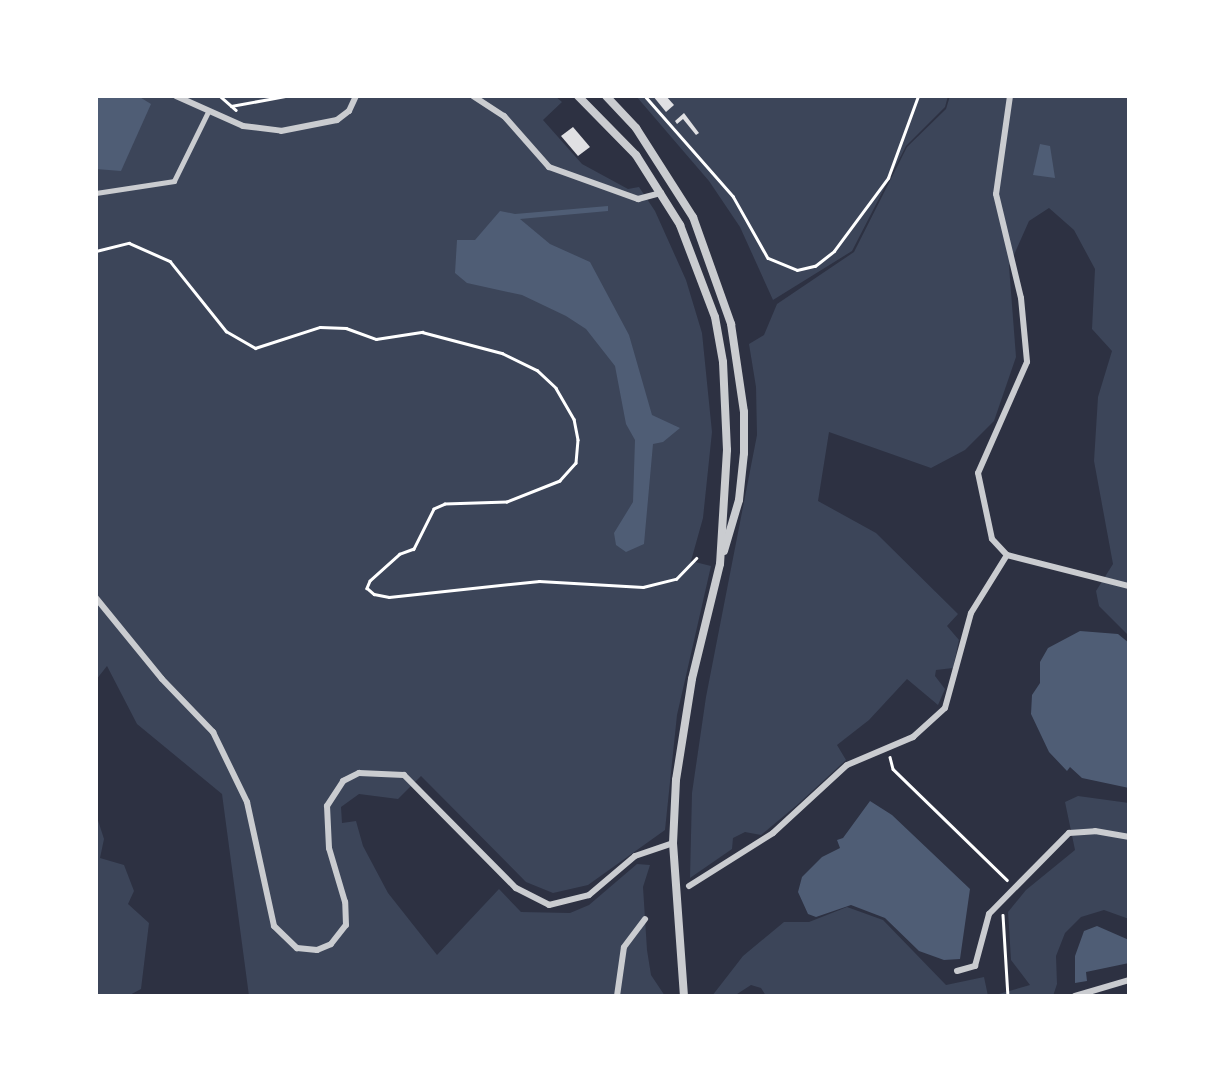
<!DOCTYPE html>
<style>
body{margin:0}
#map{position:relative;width:1225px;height:1092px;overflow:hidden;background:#2d3142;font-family:"Work Sans",sans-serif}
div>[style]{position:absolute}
.green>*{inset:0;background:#3c4559}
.water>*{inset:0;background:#4f5d75}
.building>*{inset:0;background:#e0e0e3}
.path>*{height:2.5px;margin:-1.25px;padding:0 1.25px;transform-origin:1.25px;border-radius:1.25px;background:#fff}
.pedestrian>*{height:4.5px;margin:-2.25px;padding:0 2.25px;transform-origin:2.25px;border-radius:2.25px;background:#caccd0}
.minor>*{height:6px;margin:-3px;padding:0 3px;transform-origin:3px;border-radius:3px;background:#caccd0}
.tertiary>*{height:8px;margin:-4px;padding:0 4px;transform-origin:4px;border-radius:4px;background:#caccd0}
span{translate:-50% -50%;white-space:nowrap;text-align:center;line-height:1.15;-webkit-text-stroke:7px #fff;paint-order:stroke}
.frame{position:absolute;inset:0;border:98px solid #fff;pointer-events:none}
</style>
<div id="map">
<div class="green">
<div style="clip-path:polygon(96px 96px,555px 96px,562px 102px,543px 120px,582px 164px,628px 189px,639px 187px,655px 211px,686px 280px,702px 333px,712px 432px,703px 518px,691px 561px,711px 566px,677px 715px,665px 830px,588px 885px,553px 893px,526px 882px,421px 776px,398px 799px,359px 794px,341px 807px,342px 823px,356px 821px,363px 846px,388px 893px,437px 955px,499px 889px,521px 912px,570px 913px,589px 905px,637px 864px,650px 865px,643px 887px,647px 950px,651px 975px,665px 996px,249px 996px,222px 794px,137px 724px,107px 666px,96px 680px)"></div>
<div style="clip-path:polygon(636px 96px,948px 96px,945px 107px,906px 146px,852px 251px,773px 300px,740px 227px,709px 181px)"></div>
<div style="clip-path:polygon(950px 96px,1129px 96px,1129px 636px,1099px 606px,1096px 591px,1113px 564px,1094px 461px,1098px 397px,1112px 351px,1092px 329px,1095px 269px,1074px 230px,1049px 208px,1029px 221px,1009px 266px,1016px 357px,994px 421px,965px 450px,931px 468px,829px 432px,818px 501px,876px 533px,958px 614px,947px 626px,959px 640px,953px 668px,936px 670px,935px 676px,945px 689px,938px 705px,907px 679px,869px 720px,837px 745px,846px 760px,797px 805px,761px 835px,745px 832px,733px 838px,732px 849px,690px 878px,692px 793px,706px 697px,757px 435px,756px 387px,749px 344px,764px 335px,777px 304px,854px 252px,907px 147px,946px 109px)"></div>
<div style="clip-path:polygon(1078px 796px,1129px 803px,1129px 919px,1104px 910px,1081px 917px,1065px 933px,1056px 956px,1057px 984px,1053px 996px,992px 996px,1030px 985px,1011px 960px,1008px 912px,1026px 890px,1075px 850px,1065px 802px)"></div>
<div style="clip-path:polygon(96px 814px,104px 839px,100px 858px,124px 865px,134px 891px,128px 904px,149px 923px,141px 989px,128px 996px,96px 996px)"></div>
<div style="clip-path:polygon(847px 907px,883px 920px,946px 985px,984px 977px,988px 996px,766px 996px,761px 988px,751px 985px,734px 996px,712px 996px,743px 956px,784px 922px,809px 922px)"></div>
</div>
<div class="water">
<div style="clip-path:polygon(96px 96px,138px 96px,151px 104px,121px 171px,96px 169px)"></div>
<div style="clip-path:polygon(1040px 144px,1050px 146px,1055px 178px,1033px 175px)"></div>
<div style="clip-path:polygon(608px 206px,608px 211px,520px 219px,550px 244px,590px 262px,629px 335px,652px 415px,680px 428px,663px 442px,653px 444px,644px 544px,626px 552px,616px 545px,614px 533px,633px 502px,635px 440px,626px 424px,615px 366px,586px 329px,566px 316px,522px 295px,467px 283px,455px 273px,457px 240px,475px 240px,500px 211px,515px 214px)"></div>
<div style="clip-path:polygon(1080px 631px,1118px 634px,1129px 643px,1129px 788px,1082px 778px,1070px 767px,1067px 771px,1049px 752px,1031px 714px,1032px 695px,1040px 683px,1040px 662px,1048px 648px)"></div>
<div style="clip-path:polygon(870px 801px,892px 815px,970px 889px,960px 959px,944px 960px,919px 951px,885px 918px,851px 905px,816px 917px,808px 914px,798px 892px,802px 877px,822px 857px,840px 848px,837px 840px,843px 838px)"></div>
<div style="clip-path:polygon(1097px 926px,1129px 940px,1129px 963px,1086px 972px,1087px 981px,1075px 983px,1075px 956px,1084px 931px)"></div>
</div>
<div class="building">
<div style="clip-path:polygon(653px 96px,666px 96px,674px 105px,666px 112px)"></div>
<div style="clip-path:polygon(684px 113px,699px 133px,696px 135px,683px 119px,677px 124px,675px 121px)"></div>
<div style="clip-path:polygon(573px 127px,590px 147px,578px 156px,561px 136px)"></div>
</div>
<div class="path">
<div style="left:220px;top:96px;width:21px;rotate:41deg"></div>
<div style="left:646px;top:97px;width:132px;rotate:48.7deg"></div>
<div style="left:733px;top:196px;width:71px;rotate:60.6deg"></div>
<div style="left:768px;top:258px;width:31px;rotate:22deg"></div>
<div style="left:797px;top:270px;width:18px;rotate:-13deg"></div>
<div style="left:815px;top:266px;width:24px;rotate:-38deg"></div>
<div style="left:834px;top:251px;width:91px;rotate:-53.5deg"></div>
<div style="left:888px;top:178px;width:87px;rotate:-69.9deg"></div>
<div style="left:231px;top:106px;width:56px;rotate:-10.3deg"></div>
<div style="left:96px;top:251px;width:34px;rotate:-14deg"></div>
<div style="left:129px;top:243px;width:45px;rotate:23.7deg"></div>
<div style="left:170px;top:261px;width:90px;rotate:51.3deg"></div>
<div style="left:226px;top:331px;width:34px;rotate:30deg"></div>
<div style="left:255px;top:348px;width:68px;rotate:-17.9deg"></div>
<div style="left:320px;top:327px;width:26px;rotate:2deg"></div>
<div style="left:346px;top:328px;width:32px;rotate:20deg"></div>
<div style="left:376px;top:339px;width:47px;rotate:-8.7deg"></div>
<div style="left:422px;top:332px;width:83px;rotate:14.7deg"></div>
<div style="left:502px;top:353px;width:39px;rotate:26deg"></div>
<div style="left:537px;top:370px;width:26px;rotate:43deg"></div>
<div style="left:556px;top:388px;width:36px;rotate:60deg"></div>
<div style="left:574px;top:419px;width:21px;rotate:79deg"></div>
<div style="left:578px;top:440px;width:23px;rotate:95deg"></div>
<div style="left:576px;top:463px;width:24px;rotate:132deg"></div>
<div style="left:560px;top:481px;width:57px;rotate:158.4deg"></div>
<div style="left:507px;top:502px;width:62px;rotate:178.2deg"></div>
<div style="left:445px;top:504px;width:12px;rotate:156deg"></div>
<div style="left:434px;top:509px;width:45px;rotate:116.6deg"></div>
<div style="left:414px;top:549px;width:15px;rotate:160deg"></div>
<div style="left:400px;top:554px;width:40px;rotate:138deg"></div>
<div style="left:370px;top:581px;width:8px;rotate:113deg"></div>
<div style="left:367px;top:588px;width:9px;rotate:41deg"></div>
<div style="left:374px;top:594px;width:15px;rotate:11deg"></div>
<div style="left:389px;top:597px;width:151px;rotate:-6.1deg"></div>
<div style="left:539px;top:581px;width:104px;rotate:3.3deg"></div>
<div style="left:643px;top:587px;width:34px;rotate:-14deg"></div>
<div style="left:676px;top:579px;width:29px;rotate:-46deg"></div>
<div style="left:890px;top:757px;width:12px;rotate:76deg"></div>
<div style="left:893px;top:769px;width:159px;rotate:44.2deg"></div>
<div style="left:1003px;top:915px;width:81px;rotate:86.5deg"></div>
</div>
<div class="pedestrian">
<div style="left:96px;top:193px;width:79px;rotate:-8.7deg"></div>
<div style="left:174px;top:181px;width:77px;rotate:-63.8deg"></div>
</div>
<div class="minor">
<div style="left:176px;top:96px;width:73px;rotate:24.1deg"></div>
<div style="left:243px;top:126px;width:38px;rotate:7deg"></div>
<div style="left:281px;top:131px;width:57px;rotate:-11.1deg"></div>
<div style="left:337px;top:120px;width:15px;rotate:-37deg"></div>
<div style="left:349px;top:111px;width:17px;rotate:-65deg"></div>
<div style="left:473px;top:96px;width:37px;rotate:33deg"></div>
<div style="left:504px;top:116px;width:68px;rotate:48.6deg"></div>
<div style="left:549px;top:167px;width:95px;rotate:19.8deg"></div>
<div style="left:638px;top:199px;width:24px;rotate:-15deg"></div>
<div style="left:1010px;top:96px;width:99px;rotate:98.1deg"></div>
<div style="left:996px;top:194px;width:107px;rotate:76.5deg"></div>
<div style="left:1021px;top:298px;width:64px;rotate:84.6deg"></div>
<div style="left:1027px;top:362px;width:121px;rotate:113.8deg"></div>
<div style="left:978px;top:473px;width:67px;rotate:78deg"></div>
<div style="left:992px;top:539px;width:22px;rotate:47deg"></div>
<div style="left:1007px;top:555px;width:126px;rotate:14.3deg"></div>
<div style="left:96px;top:598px;width:104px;rotate:50.8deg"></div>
<div style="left:162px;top:679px;width:74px;rotate:46.1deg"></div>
<div style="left:213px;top:732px;width:78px;rotate:64.1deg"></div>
<div style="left:247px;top:802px;width:127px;rotate:77.7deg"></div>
<div style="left:274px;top:926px;width:32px;rotate:44deg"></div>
<div style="left:297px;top:948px;width:20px;rotate:6deg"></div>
<div style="left:317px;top:950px;width:15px;rotate:-23deg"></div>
<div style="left:331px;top:944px;width:24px;rotate:-52deg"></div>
<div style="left:346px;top:925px;width:23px;rotate:-92deg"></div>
<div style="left:345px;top:902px;width:56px;rotate:-106.5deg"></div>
<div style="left:329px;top:848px;width:42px;rotate:-92.7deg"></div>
<div style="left:327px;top:806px;width:30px;rotate:-57deg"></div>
<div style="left:343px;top:781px;width:18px;rotate:-27deg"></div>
<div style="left:359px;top:773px;width:45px;rotate:2.5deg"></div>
<div style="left:404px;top:775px;width:159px;rotate:45.3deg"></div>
<div style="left:516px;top:888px;width:37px;rotate:27deg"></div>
<div style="left:549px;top:905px;width:41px;rotate:-14deg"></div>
<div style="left:589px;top:895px;width:60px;rotate:-40.3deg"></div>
<div style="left:635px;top:856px;width:40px;rotate:-18.9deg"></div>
<div style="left:689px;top:886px;width:99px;rotate:-32.2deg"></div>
<div style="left:773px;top:833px;width:100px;rotate:-42.6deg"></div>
<div style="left:847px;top:765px;width:72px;rotate:-23deg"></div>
<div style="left:913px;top:737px;width:43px;rotate:-42.2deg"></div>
<div style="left:945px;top:708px;width:98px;rotate:-74.7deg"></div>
<div style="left:971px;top:613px;width:68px;rotate:-58.2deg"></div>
<div style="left:957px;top:971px;width:19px;rotate:-16deg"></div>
<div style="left:975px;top:966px;width:54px;rotate:-74.9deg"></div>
<div style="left:989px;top:914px;width:114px;rotate:-45.4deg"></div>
<div style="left:1069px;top:833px;width:26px;rotate:-4deg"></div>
<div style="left:1095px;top:831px;width:35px;rotate:10deg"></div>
<div style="left:617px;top:996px;width:49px;rotate:-81.9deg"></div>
<div style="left:624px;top:947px;width:35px;rotate:-53deg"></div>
<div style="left:1075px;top:996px;width:56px;rotate:-16.5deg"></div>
</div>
<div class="tertiary">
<div style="left:578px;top:96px;width:83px;rotate:45.5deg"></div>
<div style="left:636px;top:155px;width:83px;rotate:57.8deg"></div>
<div style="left:680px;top:225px;width:98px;rotate:69.2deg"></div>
<div style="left:715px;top:317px;width:46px;rotate:79.9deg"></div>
<div style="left:723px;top:362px;width:88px;rotate:87.4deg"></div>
<div style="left:727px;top:450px;width:114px;rotate:93.5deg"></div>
<div style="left:720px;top:564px;width:118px;rotate:103.7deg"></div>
<div style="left:692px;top:679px;width:102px;rotate:99deg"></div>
<div style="left:676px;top:780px;width:63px;rotate:92.7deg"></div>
<div style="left:673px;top:843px;width:153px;rotate:85.9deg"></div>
<div style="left:606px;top:96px;width:44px;rotate:46.8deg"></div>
<div style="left:636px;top:128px;width:106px;rotate:57.4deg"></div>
<div style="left:693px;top:217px;width:114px;rotate:70.4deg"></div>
<div style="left:731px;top:324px;width:89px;rotate:81.6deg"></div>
<div style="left:744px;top:412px;width:41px;rotate:90deg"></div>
<div style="left:744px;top:453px;width:47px;rotate:96.1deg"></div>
<div style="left:739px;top:500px;width:53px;rotate:106.4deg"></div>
</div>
<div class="frame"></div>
</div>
